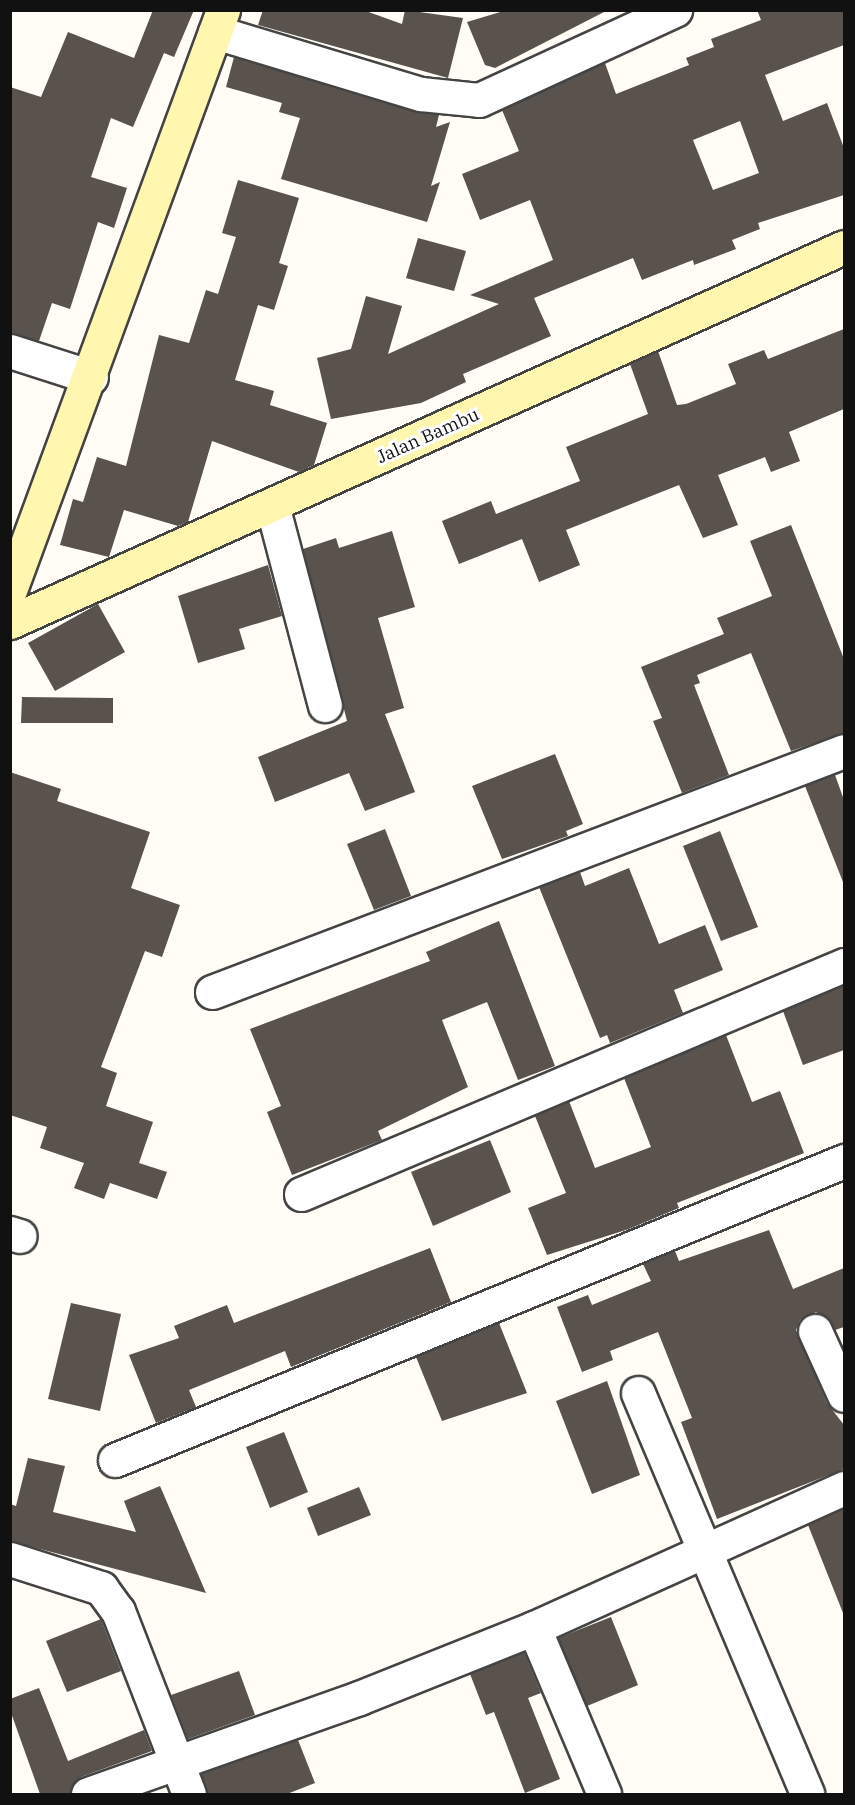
<!DOCTYPE html>
<style>
body{margin:0}
#map{position:relative;width:855px;height:1805px;overflow:hidden;background:#fffdf5;font-family:"IBM Plex Serif",serif}
div>[style]{position:absolute}
.building>*{inset:0;background:#5a524d}
.roads{filter:drop-shadow(2px 0 #444) drop-shadow(-2px 0 #444) drop-shadow(0 2px #444) drop-shadow(0 -2px #444)}
.street>*{height:33px;margin:-16.5px;padding:0 16.5px;transform-origin:16.5px;border-radius:16.5px;background:#fff}
.secondary>*{height:33px;margin:-16.5px;padding:0 16.5px;transform-origin:16.5px;border-radius:16.5px;background:#fff6b0}
span{translate:-50% -50%;white-space:nowrap;text-align:center;line-height:1.15;-webkit-text-stroke:6px #fff;paint-order:stroke}
.street-label{font-size:18px;color:#111}
.frame{position:absolute;inset:0;border:12px solid #111;pointer-events:none}
</style>
<div id="map">
<div class="building">
<div style="clip-path:polygon(153px 10px,194px 10px,174px 57px,164px 53px,133px 127px,111px 118px,91px 177px,127px 188px,114px 228px,98px 222px,70px 309px,52px 303px,39px 341px,10px 333px,10px 87px,41px 97px,68px 32px,134px 58px)"></div>
<div style="clip-path:polygon(263px 10px,363px 10px,402px 24px,405px 10px,463px 18px,448px 78px,258px 25px)"></div>
<div style="clip-path:polygon(507px 10px,608px 10px,495px 68px,485px 65px,467px 22px)"></div>
<div style="clip-path:polygon(evenodd,757px 10px,844px 10px,844px 45px,765px 75px,783px 121px,827px 103px,844px 148px,844px 195px,758px 223px,760px 229px,732px 240px,736px 249px,694px 265px,693px 260px,642px 280px,633px 258px,534px 298px,551px 336px,463px 374px,466px 382px,421px 403px,331px 419px,317px 358px,351px 349px,366px 296px,402px 306px,388px 354px,499px 304px,470px 295px,553px 260px,530px 200px,480px 220px,462px 174px,519px 151px,502px 110px,605px 63px,616px 94px,689px 65px,686px 58px,714px 47px,711px 39px,761px 20px,757px 10px,740px 121px,759px 173px,713px 190px,693px 140px,740px 121px)"></div>
<div style="clip-path:polygon(234px 57px,439px 115px,436px 127px,450px 122px,431px 186px,440px 182px,427px 222px,281px 179px,300px 118px,279px 112px,282px 103px,226px 87px)"></div>
<div style="clip-path:polygon(238px 180px,299px 198px,279px 263px,288px 266px,274px 310px,258px 305px,235px 380px,274px 391px,270px 405px,327px 423px,314px 465px,299px 472px,212px 441px,188px 522px,178px 526px,124px 510px,109px 557px,60px 545px,73px 499px,83px 502px,97px 457px,126px 466px,159px 335px,189px 343px,206px 290px,218px 294px,236px 237px,222px 233px)"></div>
<div style="clip-path:polygon(418px 238px,466px 251px,454px 291px,406px 278px)"></div>
<div style="clip-path:polygon(844px 329px,844px 409px,789px 432px,800px 461px,771px 472px,765px 457px,718px 475px,738px 525px,703px 538px,679px 485px,566px 530px,580px 565px,539px 582px,522px 539px,459px 564px,442px 521px,491px 501px,496px 514px,580px 481px,566px 447px,648px 414px,630px 364px,658px 351px,677px 405px,686px 404px,736px 384px,728px 364px,764px 350px,768px 359px)"></div>
<div style="clip-path:polygon(791px 525px,844px 659px,844px 733px,791px 751px,751px 653px,697px 675px,700px 683px,694px 685px,729px 775px,682px 793px,653px 721px,662px 718px,641px 667px,724px 634px,717px 618px,772px 596px,750px 541px)"></div>
<div style="clip-path:polygon(392px 531px,415px 607px,378px 618px,404px 708px,385px 714px,415px 792px,365px 811px,349px 773px,275px 802px,258px 757px,347px 721px,303px 549px,336px 538px,339px 548px)"></div>
<div style="clip-path:polygon(268px 565px,282px 616px,239px 629px,245px 649px,198px 663px,178px 596px)"></div>
<div style="clip-path:polygon(98px 604px,125px 652px,55px 691px,28px 643px)"></div>
<div style="clip-path:polygon(22px 697px,113px 698px,113px 723px,21px 723px)"></div>
<div style="clip-path:polygon(555px 754px,583px 824px,566px 831px,568px 836px,502px 859px,472px 786px)"></div>
<div style="clip-path:polygon(10px 772px,61px 789px,57px 801px,150px 832px,131px 888px,180px 905px,162px 957px,145px 951px,101px 1067px,117px 1073px,106px 1106px,153px 1122px,139px 1163px,167px 1172px,157px 1199px,110px 1183px,104px 1199px,74px 1188px,84px 1163px,40px 1148px,47px 1127px,10px 1115px)"></div>
<div style="clip-path:polygon(835px 775px,844px 800px,843px 882px,805px 786px)"></div>
<div style="clip-path:polygon(385px 829px,411px 896px,374px 910px,347px 844px)"></div>
<div style="clip-path:polygon(720px 831px,758px 927px,721px 941px,683px 846px)"></div>
<div style="clip-path:polygon(629px 868px,659px 944px,705px 925px,723px 970px,674px 990px,683px 1013px,610px 1043px,607px 1035px,600px 1038px,539px 887px,580px 872px,585px 886px)"></div>
<div style="clip-path:polygon(499px 921px,555px 1066px,518px 1080px,487px 1002px,442px 1020px,468px 1087px,378px 1131px,382px 1140px,292px 1175px,267px 1112px,281px 1106px,250px 1029px,430px 961px,426px 952px)"></div>
<div style="clip-path:polygon(844px 985px,844px 1050px,803px 1065px,783px 1011px)"></div>
<div style="clip-path:polygon(726px 1035px,752px 1102px,780px 1091px,804px 1153px,677px 1203px,679px 1208px,629px 1229px,547px 1255px,528px 1208px,566px 1193px,535px 1116px,569px 1101px,595px 1168px,651px 1147px,624px 1078px)"></div>
<div style="clip-path:polygon(490px 1140px,511px 1192px,433px 1226px,411px 1172px)"></div>
<div style="clip-path:polygon(769px 1230px,793px 1289px,844px 1268px,844px 1327px,835px 1330px,816px 1312px,800px 1320px,796px 1330px,827px 1403px,844px 1425px,844px 1469px,717px 1519px,681px 1422px,692px 1418px,658px 1332px,610px 1351px,613px 1360px,582px 1372px,557px 1307px,588px 1295px,592px 1305px,651px 1281px,643px 1264px,675px 1251px,679px 1261px)"></div>
<div style="clip-path:polygon(430px 1248px,451px 1302px,291px 1367px,285px 1351px,189px 1390px,196px 1407px,156px 1423px,129px 1355px,179px 1338px,174px 1326px,227px 1305px,234px 1323px)"></div>
<div style="clip-path:polygon(71px 1303px,121px 1314px,100px 1411px,48px 1399px)"></div>
<div style="clip-path:polygon(499px 1323px,527px 1393px,442px 1421px,416px 1357px)"></div>
<div style="clip-path:polygon(607px 1381px,640px 1475px,592px 1494px,556px 1401px)"></div>
<div style="clip-path:polygon(284px 1432px,308px 1492px,270px 1508px,246px 1447px)"></div>
<div style="clip-path:polygon(28px 1458px,65px 1466px,53px 1512px,136px 1532px,124px 1501px,160px 1486px,206px 1593px,10px 1541px,10px 1504px,16px 1506px)"></div>
<div style="clip-path:polygon(359px 1487px,371px 1515px,318px 1536px,307px 1508px)"></div>
<div style="clip-path:polygon(844px 1508px,844px 1613px,843px 1613px,808px 1525px)"></div>
<div style="clip-path:polygon(611px 1617px,638px 1685px,587px 1706px,558px 1638px)"></div>
<div style="clip-path:polygon(101px 1619px,121px 1671px,67px 1692px,46px 1641px)"></div>
<div style="clip-path:polygon(524px 1652px,541px 1693px,528px 1698px,560px 1779px,525px 1793px,494px 1712px,486px 1715px,470px 1674px)"></div>
<div style="clip-path:polygon(239px 1671px,255px 1715px,188px 1739px,171px 1695px)"></div>
<div style="clip-path:polygon(39px 1688px,68px 1761px,144px 1730px,152px 1751px,81px 1777px,70px 1794px,40px 1794px,10px 1710px,10px 1699px)"></div>
<div style="clip-path:polygon(298px 1740px,315px 1783px,287px 1794px,207px 1794px,201px 1774px)"></div>
</div>
<div class="roads">
<div class="street">
<div style="left:215px;top:32px;width:215px;rotate:16.8deg"></div>
<div style="left:421px;top:94px;width:58px;rotate:5.9deg"></div>
<div style="left:479px;top:100px;width:216px;rotate:-24.7deg"></div>
<div style="left:10px;top:351px;width:85px;rotate:17.8deg"></div>
<div style="left:272px;top:505px;width:207px;rotate:75.2deg"></div>
<div style="left:212px;top:992px;width:676px;rotate:-20.87deg"></div>
<div style="left:301px;top:1194px;width:589px;rotate:-22.87deg"></div>
<div style="left:10px;top:1233px;width:10px;rotate:17deg"></div>
<div style="left:815px;top:1331px;width:70px;rotate:65.6deg"></div>
<div style="left:638px;top:1393px;width:435px;rotate:67.1deg"></div>
<div style="left:115px;top:1460px;width:788px;rotate:-22.3deg"></div>
<div style="left:10px;top:1559px;width:96px;rotate:17.7deg"></div>
<div style="left:101px;top:1588px;width:29px;rotate:54deg"></div>
<div style="left:118px;top:1611px;width:196px;rotate:68.8deg"></div>
<div style="left:534px;top:1628px;width:180px;rotate:67.1deg"></div>
<div style="left:88px;top:1794px;width:288px;rotate:-19.5deg"></div>
<div style="left:359px;top:1698px;width:188px;rotate:-21.8deg"></div>
<div style="left:534px;top:1628px;width:340px;rotate:-24.3deg"></div>
</div>
<div class="secondary">
<div style="left:10px;top:590px;width:618px;rotate:-69.83deg"></div>
<div style="left:10px;top:622px;width:914px;rotate:-24.21deg"></div>
</div>
</div>
<div class="street-label">
<span style="left:428px;top:436px;rotate:-24deg">Jalan Bambu</span>
</div>
<div class="frame"></div>
</div>
